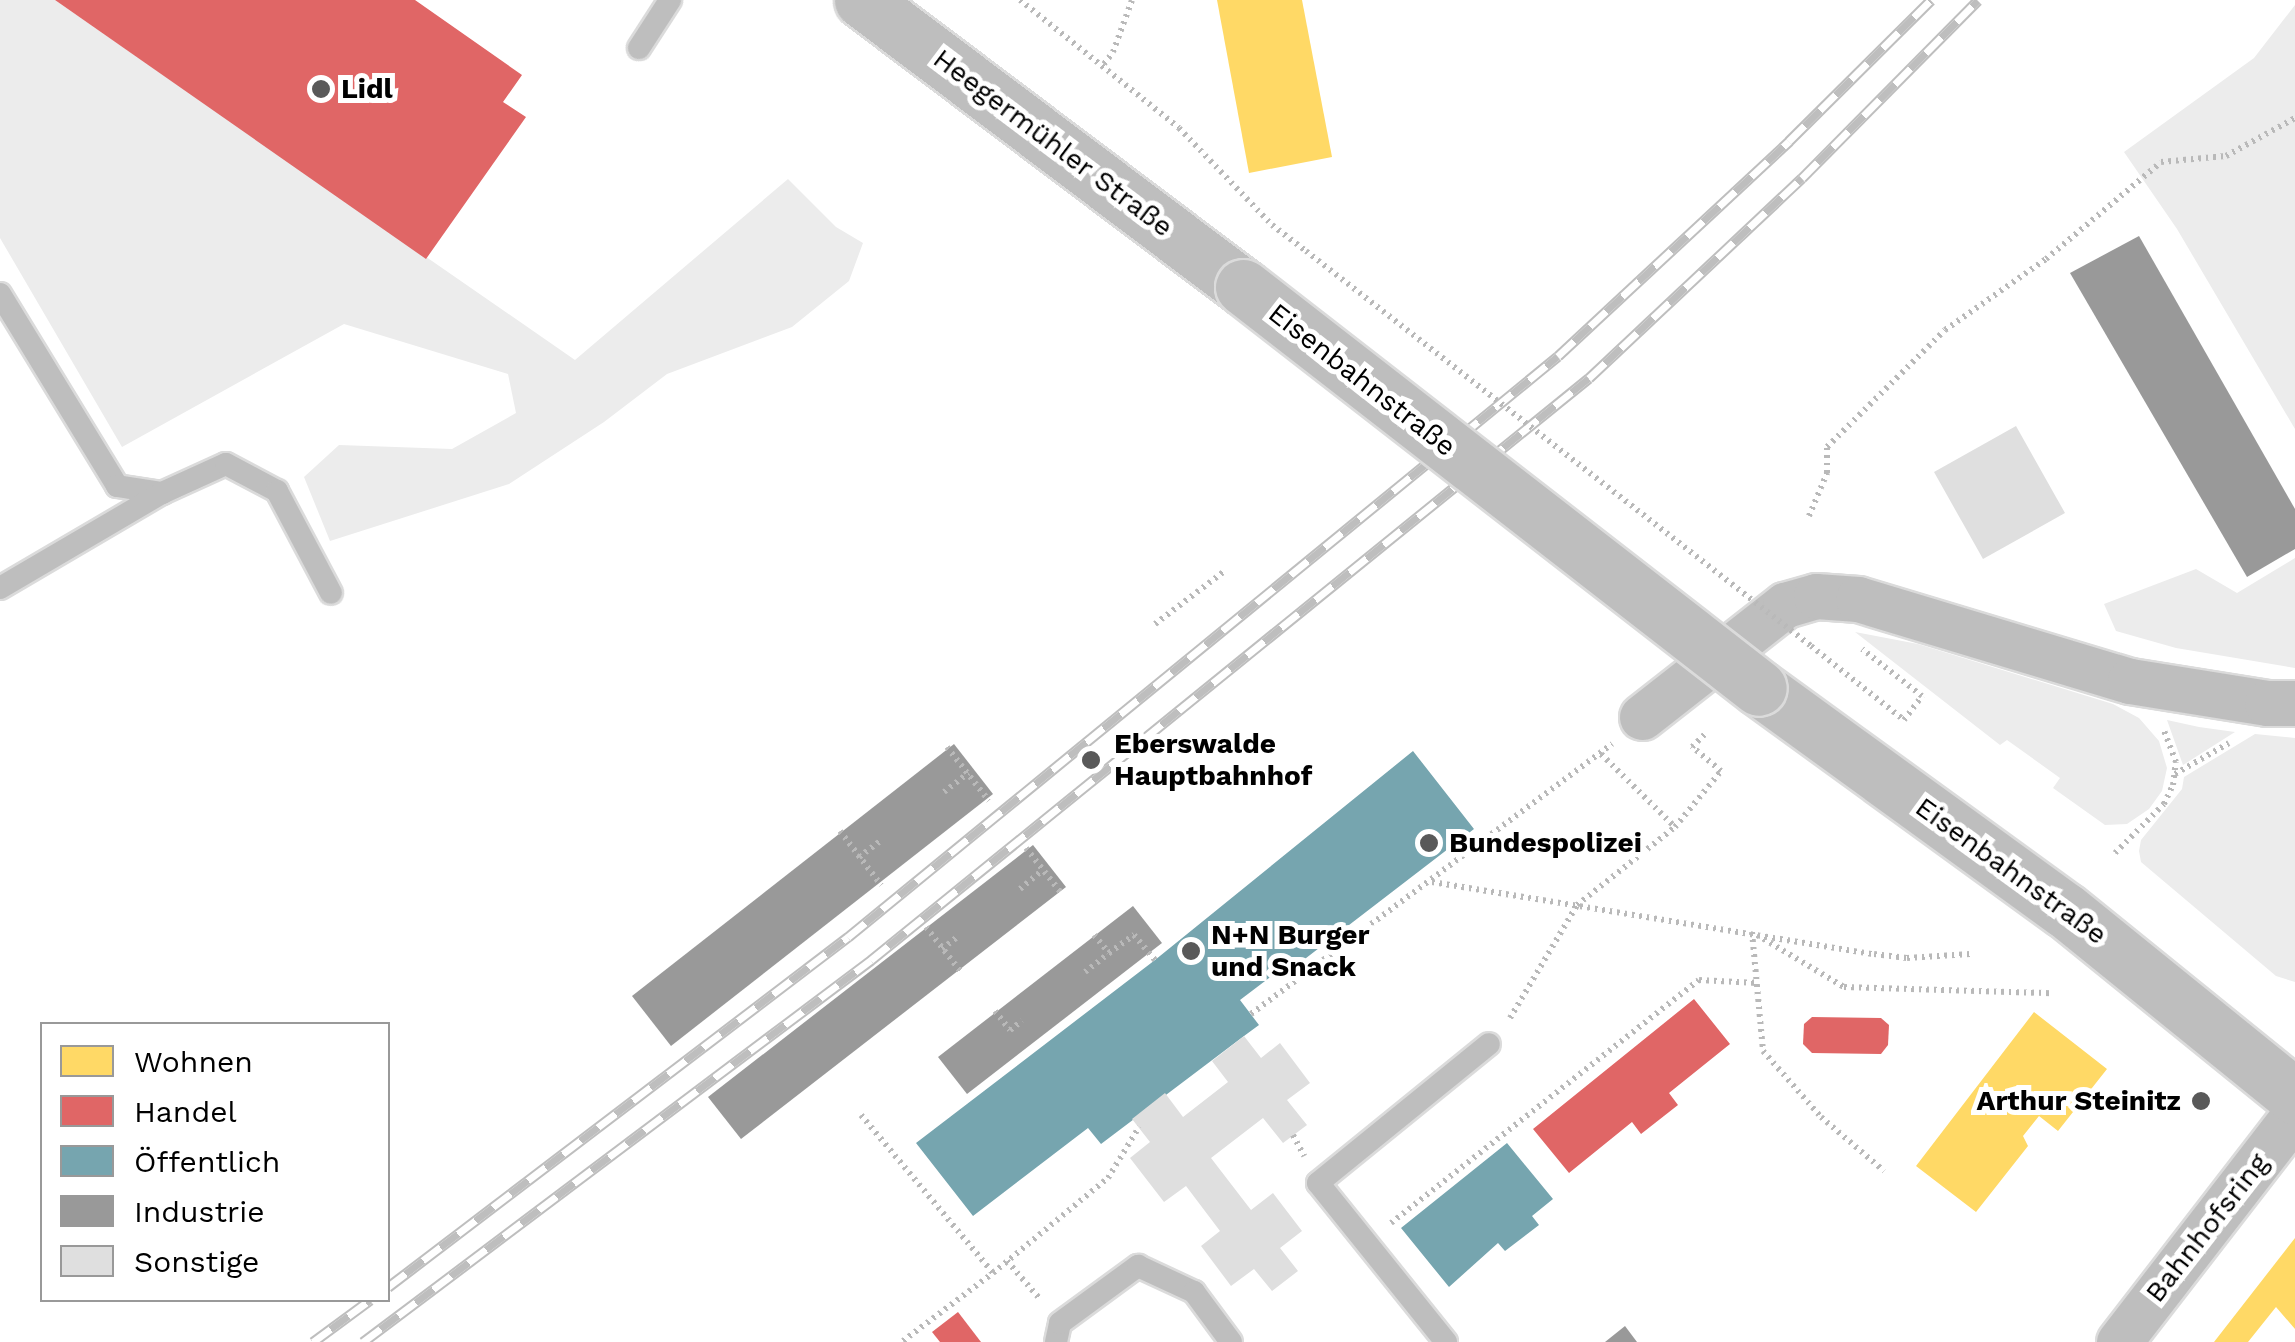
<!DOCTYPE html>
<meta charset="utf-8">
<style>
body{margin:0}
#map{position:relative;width:2295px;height:1342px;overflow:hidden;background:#fff;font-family:"Work Sans",sans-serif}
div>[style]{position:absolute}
.green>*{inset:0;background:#ececec}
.homes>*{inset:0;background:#ffd966}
.shops>*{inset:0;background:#e06666}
.public>*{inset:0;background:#76a5af}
.industry>*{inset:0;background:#999}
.building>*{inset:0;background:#dfdfdf}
.path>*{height:6px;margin-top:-3px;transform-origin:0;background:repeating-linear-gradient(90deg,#b9b9b9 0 2.5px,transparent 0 7.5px)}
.roads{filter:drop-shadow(2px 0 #dbdbdb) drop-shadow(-2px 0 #dbdbdb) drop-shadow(0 2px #dbdbdb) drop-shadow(0 -2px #dbdbdb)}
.service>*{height:22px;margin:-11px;padding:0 11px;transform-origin:11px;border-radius:11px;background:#bebebe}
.minor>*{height:45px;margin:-22.5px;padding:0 22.5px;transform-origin:22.5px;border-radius:22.5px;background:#bebebe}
.primary>*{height:55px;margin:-27.5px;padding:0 27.5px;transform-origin:27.5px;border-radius:27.5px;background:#bebebe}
.rail>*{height:11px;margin-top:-5.5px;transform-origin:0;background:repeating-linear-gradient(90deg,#fff 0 22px,#bebebe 0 44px);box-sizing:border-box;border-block:2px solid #bebebe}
.path-bridge>*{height:6px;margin-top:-3px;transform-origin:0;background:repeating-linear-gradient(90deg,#b9b9b9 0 2.5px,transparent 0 7.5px)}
.bridges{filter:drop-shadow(2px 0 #dbdbdb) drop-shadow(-2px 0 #dbdbdb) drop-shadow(0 2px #dbdbdb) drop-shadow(0 -2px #dbdbdb)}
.primary-bridge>*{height:55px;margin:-27.5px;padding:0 27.5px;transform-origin:27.5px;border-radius:27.5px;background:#bebebe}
.dots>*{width:28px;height:28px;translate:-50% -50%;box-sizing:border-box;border:5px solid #fff;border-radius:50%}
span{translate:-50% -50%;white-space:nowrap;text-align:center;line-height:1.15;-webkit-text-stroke:10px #fff;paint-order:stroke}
.poi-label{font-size:28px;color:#000;font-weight:700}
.left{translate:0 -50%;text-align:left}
.right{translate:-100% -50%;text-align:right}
.street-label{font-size:28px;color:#000}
.legend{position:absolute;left:40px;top:1022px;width:350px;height:280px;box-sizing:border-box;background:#fff;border:2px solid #999;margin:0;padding:12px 18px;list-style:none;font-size:30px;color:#000}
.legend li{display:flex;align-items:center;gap:20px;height:50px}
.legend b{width:50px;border:2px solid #999}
</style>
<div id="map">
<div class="green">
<div style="clip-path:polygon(0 0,55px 0,575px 360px,788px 179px,836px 227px,863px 243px,849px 281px,792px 327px,667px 374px,604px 422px,509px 484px,330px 541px,304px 477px,339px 445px,452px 449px,516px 413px,508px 374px,344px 324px,122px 447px,0 238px)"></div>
<div style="clip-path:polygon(2295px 5px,2295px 429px,2177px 229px,2124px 152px,2254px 58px)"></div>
<div style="clip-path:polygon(2295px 558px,2295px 668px,2176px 648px,2116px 631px,2104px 604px,2196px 569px,2237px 593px)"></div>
<div style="clip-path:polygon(1855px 632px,1918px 644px,2113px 704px,2139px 718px,2159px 741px,2167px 768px,2162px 791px,2149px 809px,2127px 824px,2105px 825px,2053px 788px,2060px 778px,2007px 740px,2000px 745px)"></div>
<div style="clip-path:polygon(2167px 720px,2199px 727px,2235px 732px,2183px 765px)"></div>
<div style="clip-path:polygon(2255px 734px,2295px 738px,2295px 982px,2276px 976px,2141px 862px,2139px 851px,2141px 840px,2182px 789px,2184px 777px)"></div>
</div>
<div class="homes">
<div style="clip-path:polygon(1217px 0,1302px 0,1332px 157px,1249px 173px)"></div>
<div style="clip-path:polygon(2034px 1012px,2107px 1069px,2058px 1131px,2039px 1116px,2023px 1136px,2028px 1146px,1976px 1212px,1916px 1166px)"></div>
<div style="clip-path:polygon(2295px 1238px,2295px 1329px,2276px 1307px,2248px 1342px,2214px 1342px)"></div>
</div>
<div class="shops">
<div style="clip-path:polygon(55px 0,415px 0,522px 75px,503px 102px,526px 117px,426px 259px)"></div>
<div style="clip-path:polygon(1694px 999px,1730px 1044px,1669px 1093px,1678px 1105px,1641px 1134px,1632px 1122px,1569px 1173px,1533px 1129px)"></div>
<div style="clip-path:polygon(1812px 1017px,1881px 1018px,1889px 1025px,1888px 1045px,1881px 1054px,1812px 1053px,1803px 1044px,1804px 1024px)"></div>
<div style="clip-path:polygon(958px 1312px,981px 1342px,940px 1342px,932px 1332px)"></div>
</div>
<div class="public">
<div style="clip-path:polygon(1413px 751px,1474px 829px,1297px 965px,1293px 960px,1240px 1000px,1259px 1025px,1244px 1036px,1101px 1144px,1088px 1128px,973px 1216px,916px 1143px,1155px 960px)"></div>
<div style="clip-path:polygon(1507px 1143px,1553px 1199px,1532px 1216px,1539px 1225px,1505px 1251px,1498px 1243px,1449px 1287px,1401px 1228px)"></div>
</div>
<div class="industry">
<div style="clip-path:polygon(2139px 236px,2295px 509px,2295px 549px,2247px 577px,2070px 273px)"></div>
<div style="clip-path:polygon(954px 744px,993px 794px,671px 1046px,632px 996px)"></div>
<div style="clip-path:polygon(1033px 845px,1066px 887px,741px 1139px,708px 1097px)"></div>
<div style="clip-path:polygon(1133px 906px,1162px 943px,967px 1094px,938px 1057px)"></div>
<div style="clip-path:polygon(1625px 1326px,1637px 1342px,1605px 1342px)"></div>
</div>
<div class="building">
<div style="clip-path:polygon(2016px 426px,2065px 513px,1983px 559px,1934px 472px)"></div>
<div style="clip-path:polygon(1244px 1036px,1261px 1058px,1280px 1043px,1310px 1083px,1287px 1100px,1307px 1125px,1283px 1143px,1263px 1118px,1211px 1158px,1251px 1210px,1273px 1193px,1302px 1231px,1280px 1248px,1298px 1271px,1272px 1291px,1254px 1269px,1231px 1286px,1201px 1246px,1220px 1231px,1186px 1186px,1164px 1202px,1130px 1158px,1150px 1142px,1132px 1119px,1165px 1093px,1183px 1117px,1228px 1082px,1212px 1061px)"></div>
</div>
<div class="path">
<div style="left:1020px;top:0;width:204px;rotate:38.8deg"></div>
<div style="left:1179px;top:128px;width:134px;rotate:46.2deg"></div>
<div style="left:1272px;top:225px;width:43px;rotate:37.4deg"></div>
<div style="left:1104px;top:64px;width:15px;rotate:-53deg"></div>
<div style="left:1113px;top:52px;width:55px;rotate:-69.9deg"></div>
<div style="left:1809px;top:516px;width:47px;rotate:-67.3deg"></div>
<div style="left:1827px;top:473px;width:26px;rotate:-90deg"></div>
<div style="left:1827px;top:447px;width:166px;rotate:-44.8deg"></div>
<div style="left:1945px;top:330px;width:123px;rotate:-35.1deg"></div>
<div style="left:2046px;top:259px;width:150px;rotate:-40.1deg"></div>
<div style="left:2161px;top:162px;width:65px;rotate:-5.3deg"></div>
<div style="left:2226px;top:156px;width:79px;rotate:-28.8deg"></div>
<div style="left:1155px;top:624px;width:89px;rotate:-37.3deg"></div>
<div style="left:1811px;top:646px;width:119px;rotate:38.5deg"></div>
<div style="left:1904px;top:720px;width:30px;rotate:-53deg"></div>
<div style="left:1922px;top:696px;width:76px;rotate:-141.9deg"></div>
<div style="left:947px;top:747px;width:68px;rotate:52.1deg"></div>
<div style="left:1601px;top:754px;width:104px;rotate:44.6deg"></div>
<div style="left:2175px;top:774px;width:62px;rotate:-29.9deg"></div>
<div style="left:944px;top:792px;width:31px;rotate:-38deg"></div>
<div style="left:840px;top:831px;width:68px;rotate:52.8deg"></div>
<div style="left:1026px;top:848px;width:58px;rotate:52deg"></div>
<div style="left:2115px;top:853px;width:69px;rotate:-45deg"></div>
<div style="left:2164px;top:804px;width:21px;rotate:-65deg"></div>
<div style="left:2173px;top:785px;width:23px;rotate:-83deg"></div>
<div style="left:2176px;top:762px;width:33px;rotate:-111deg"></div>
<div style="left:859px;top:857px;width:26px;rotate:-37deg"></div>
<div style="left:1432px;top:882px;width:448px;rotate:9.3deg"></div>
<div style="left:1874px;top:954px;width:33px;rotate:7deg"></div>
<div style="left:1907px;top:958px;width:63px;rotate:-3.6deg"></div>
<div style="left:1020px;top:889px;width:30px;rotate:-40deg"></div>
<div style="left:926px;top:927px;width:57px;rotate:52.1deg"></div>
<div style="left:1752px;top:932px;width:120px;rotate:84.7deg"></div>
<div style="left:1763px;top:1051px;width:88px;rotate:48.7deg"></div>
<div style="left:1821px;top:1117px;width:83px;rotate:40.6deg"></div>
<div style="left:1094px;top:935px;width:23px;rotate:50deg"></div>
<div style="left:1109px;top:953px;width:31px;rotate:-36deg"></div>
<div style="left:1134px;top:935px;width:33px;rotate:50deg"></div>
<div style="left:1757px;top:935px;width:101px;rotate:30.9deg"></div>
<div style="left:1844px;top:987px;width:207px;rotate:1.7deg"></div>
<div style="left:942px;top:949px;width:18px;rotate:-38deg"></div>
<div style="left:1085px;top:972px;width:31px;rotate:-38deg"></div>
<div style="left:995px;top:1011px;width:24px;rotate:52deg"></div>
<div style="left:1010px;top:1030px;width:15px;rotate:-37deg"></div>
<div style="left:1251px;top:1014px;width:451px;rotate:-36.8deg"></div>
<div style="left:1510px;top:1018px;width:131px;rotate:-59.3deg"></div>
<div style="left:1577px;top:905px;width:125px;rotate:-38.5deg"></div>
<div style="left:1675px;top:827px;width:72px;rotate:-50.6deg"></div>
<div style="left:1721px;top:771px;width:38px;rotate:-140deg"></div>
<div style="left:1692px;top:747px;width:21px;rotate:-45deg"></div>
<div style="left:861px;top:1115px;width:206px;rotate:50.1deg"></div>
<div style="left:993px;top:1273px;width:149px;rotate:-39.6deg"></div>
<div style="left:1108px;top:1178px;width:60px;rotate:-58.7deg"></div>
<div style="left:1293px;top:1135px;width:24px;rotate:62deg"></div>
<div style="left:1391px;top:1223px;width:392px;rotate:-38.3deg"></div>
<div style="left:1699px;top:980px;width:58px;rotate:3deg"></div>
<div style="left:1007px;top:1261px;width:49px;rotate:49.1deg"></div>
<div style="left:903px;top:1341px;width:113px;rotate:-37.1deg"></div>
</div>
<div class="roads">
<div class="service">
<div style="left:639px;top:48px;width:57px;rotate:-57.1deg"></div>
<div style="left:0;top:294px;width:225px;rotate:58.6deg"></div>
<div style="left:117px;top:486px;width:46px;rotate:8.8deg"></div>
<div style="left:162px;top:493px;width:70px;rotate:-24.4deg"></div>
<div style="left:226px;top:464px;width:58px;rotate:27.9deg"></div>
<div style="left:277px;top:491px;width:115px;rotate:62.1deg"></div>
<div style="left:0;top:588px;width:188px;rotate:-30.4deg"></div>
<div style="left:1056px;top:1342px;width:19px;rotate:-78deg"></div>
<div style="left:1060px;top:1323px;width:97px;rotate:-36.2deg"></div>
<div style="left:1138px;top:1266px;width:62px;rotate:24.9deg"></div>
<div style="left:1194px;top:1292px;width:62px;rotate:53.5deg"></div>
<div style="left:1446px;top:1342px;width:204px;rotate:-128.8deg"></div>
<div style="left:1318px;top:1183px;width:220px;rotate:-39.1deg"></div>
</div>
<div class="minor">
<div style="left:1642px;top:717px;width:182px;rotate:-38.1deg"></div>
<div style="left:1785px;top:605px;width:32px;rotate:-16deg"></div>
<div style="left:1816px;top:596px;width:42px;rotate:4.1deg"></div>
<div style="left:1858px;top:599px;width:284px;rotate:16.8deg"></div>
<div style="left:2130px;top:681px;width:139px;rotate:9.1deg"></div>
<div style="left:2267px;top:703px;width:28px"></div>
<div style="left:2119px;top:1342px;width:288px;rotate:-52.3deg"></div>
</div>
<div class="primary">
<div style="left:862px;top:0;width:477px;rotate:37deg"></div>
<div style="left:1759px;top:688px;width:378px;rotate:36deg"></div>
<div style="left:2065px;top:910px;width:296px;rotate:39deg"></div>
</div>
</div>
<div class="rail">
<div style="left:388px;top:1287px;width:578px;rotate:-37.27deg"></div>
<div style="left:848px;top:937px;width:917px;rotate:-39.29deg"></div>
<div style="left:1558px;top:356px;width:316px;rotate:-42.9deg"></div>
<div style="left:1789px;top:141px;width:200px;rotate:-44.8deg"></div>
<div style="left:313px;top:1342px;width:71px;rotate:-36.4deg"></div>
<div style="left:363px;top:1342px;width:636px;rotate:-36.94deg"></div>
<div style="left:871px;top:960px;width:924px;rotate:-39.03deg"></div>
<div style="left:1589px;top:378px;width:292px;rotate:-43.2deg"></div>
<div style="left:1802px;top:178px;width:250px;rotate:-45.3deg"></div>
</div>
<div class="path-bridge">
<div style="left:1306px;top:251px;width:641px;rotate:38.03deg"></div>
</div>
<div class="bridges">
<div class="primary-bridge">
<div style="left:1243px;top:287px;width:653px;rotate:37.85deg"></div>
</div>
</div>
<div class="dots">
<div style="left:321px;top:89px;background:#595959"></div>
<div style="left:1091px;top:760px;background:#595959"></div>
<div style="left:1429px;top:843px;background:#595959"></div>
<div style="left:1191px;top:951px;background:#595959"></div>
<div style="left:2201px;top:1101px;background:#595959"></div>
</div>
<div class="poi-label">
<span class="left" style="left:341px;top:89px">Lidl</span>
<span class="left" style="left:1114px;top:760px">Eberswalde<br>Hauptbahnhof</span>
<span class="left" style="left:1449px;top:843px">Bundespolizei</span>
<span class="left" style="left:1211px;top:951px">N+N Burger<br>und Snack</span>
<span class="right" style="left:2181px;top:1101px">Arthur Steinitz</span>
</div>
<div class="street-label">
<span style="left:1053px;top:143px;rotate:37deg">Heegermühler Straße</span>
<span style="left:1362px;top:380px;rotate:38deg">Eisenbahnstraße</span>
<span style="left:2011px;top:871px;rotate:36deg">Eisenbahnstraße</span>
<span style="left:2207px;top:1228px;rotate:-52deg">Bahnhofsring</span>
</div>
<ul class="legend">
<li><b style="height:28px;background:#ffd966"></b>Wohnen</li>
<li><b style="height:28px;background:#e06666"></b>Handel</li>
<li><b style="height:28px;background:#76a5af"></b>Öffentlich</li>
<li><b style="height:28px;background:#999"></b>Industrie</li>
<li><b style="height:28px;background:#dfdfdf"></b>Sonstige</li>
</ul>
</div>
